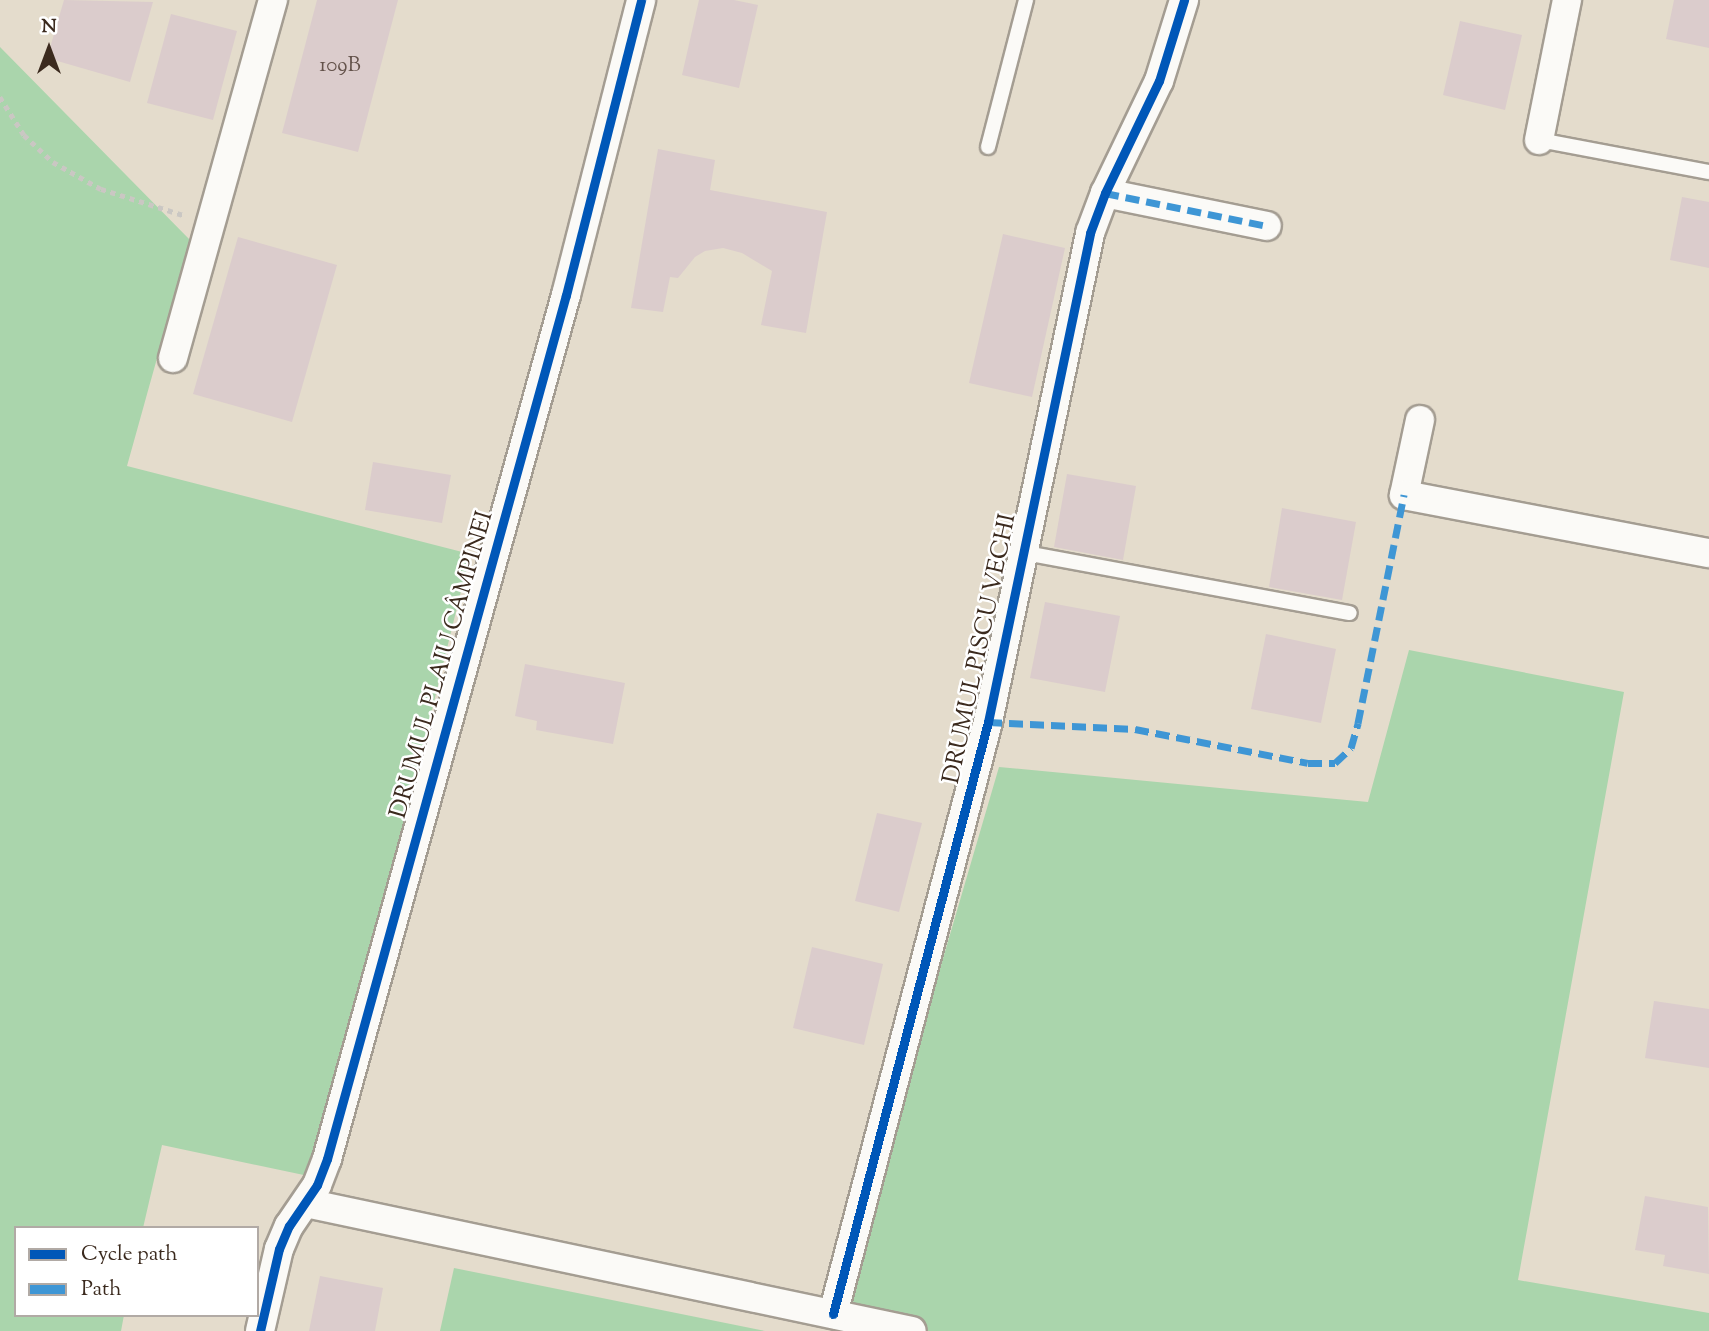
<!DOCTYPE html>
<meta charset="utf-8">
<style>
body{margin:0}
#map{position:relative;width:1709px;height:1331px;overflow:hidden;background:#e4dccc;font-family:"Sorts Mill Goudy",serif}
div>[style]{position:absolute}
.green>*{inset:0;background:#aad5ac}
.building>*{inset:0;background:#dbcccc}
.path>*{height:4.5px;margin-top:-2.25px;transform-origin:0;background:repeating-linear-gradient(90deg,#cac7c3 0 5px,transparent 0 10px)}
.roads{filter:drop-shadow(2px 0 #a49d92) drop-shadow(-2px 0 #a49d92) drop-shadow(0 2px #a49d92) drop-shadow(0 -2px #a49d92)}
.lane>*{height:14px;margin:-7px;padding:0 7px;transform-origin:7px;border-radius:7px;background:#fbfaf7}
.street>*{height:28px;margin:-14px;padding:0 14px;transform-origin:14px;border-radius:14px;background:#fbfaf7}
.quiet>*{height:7px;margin-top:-3.5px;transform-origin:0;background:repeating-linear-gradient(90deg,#3e96d5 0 14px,transparent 0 21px)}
.cycleway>*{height:9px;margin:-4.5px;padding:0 4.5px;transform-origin:4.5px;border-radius:4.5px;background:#0057b8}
span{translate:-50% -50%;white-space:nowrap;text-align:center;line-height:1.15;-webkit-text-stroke:5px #fff;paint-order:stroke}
.number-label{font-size:21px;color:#63524a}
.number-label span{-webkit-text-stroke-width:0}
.street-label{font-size:24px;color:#3b2a1e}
.legend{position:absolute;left:14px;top:1226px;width:245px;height:91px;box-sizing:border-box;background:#fff;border:2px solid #b1aaa5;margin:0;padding:9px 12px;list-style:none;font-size:21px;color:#3b2a1e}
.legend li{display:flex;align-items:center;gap:14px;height:35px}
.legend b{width:35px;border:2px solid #b1aaa5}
.north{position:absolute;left:14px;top:14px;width:70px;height:70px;-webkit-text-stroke:5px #fff;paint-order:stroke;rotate:0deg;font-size:19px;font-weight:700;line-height:28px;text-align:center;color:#3b2a1e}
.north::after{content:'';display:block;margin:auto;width:24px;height:32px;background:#3b2a1e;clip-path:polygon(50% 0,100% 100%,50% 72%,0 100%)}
</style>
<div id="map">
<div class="green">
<div style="clip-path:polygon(0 47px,190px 240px,127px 466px,470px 554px,318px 1178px,162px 1145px,143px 1228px,16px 1228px,16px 1315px,124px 1315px,121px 1331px,0 1331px)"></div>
<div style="clip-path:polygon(1409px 650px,1624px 692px,1518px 1280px,1709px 1313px,1709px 1331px,834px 1331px,999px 767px,1368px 802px)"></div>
<div style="clip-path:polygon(454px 1268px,765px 1331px,440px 1331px)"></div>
</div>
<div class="building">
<div style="clip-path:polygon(64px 0,153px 2px,130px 82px,47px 58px)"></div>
<div style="clip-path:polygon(317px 0,398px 0,358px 152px,282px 133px)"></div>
<div style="clip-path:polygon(699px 0,734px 0,758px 5px,739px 88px,682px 75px)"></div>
<div style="clip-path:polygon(1674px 0,1709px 0,1709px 48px,1666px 39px)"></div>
<div style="clip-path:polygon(171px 14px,237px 31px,213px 120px,147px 103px)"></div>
<div style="clip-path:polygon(1460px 21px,1522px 35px,1505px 110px,1443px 95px)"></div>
<div style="clip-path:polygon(658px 149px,715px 160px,710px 190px,827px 212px,806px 333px,761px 325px,772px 271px,742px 253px,723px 248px,705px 251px,695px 257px,678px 278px,670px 277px,663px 312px,631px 308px)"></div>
<div style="clip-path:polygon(1682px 197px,1709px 202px,1709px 268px,1670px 260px)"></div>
<div style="clip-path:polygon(1003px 234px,1065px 248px,1032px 397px,969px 383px)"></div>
<div style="clip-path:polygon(238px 237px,337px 265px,292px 422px,193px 394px)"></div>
<div style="clip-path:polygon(373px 462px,451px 475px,442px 523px,365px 510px)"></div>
<div style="clip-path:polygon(1067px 474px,1136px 486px,1123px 560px,1054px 547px)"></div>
<div style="clip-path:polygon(1282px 508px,1356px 522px,1342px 600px,1269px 587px)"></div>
<div style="clip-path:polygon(1045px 602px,1120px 616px,1105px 692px,1030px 678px)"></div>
<div style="clip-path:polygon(1266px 634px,1336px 649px,1321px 723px,1251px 709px)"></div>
<div style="clip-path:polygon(525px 664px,625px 683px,613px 744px,536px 730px,537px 721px,515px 716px)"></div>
<div style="clip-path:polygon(877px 813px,922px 823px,899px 912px,855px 901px)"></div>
<div style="clip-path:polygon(812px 947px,883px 964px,864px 1045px,793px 1028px)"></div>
<div style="clip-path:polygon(1654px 1001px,1709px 1009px,1709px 1068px,1645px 1058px)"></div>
<div style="clip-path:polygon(1645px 1196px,1708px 1207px,1709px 1274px,1663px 1266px,1665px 1255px,1635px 1250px)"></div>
<div style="clip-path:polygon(320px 1276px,383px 1288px,375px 1331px,309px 1331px)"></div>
</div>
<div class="path">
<div style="left:0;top:97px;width:45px;rotate:57.7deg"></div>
<div style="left:24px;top:135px;width:40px;rotate:43deg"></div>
<div style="left:53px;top:162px;width:55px;rotate:29.4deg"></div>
<div style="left:101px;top:189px;width:86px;rotate:17.6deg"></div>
</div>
<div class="roads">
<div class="lane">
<div style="left:1539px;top:140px;width:173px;rotate:10.7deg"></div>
<div style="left:988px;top:147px;width:152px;rotate:-75.5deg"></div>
<div style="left:1022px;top:555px;width:9px;rotate:-6deg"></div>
<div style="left:1031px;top:554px;width:324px;rotate:10.5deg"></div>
</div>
<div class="street">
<div style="left:1539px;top:140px;width:143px;rotate:-78.7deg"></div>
<div style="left:1105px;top:193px;width:165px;rotate:11.5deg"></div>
<div style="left:173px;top:358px;width:372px;rotate:-74.4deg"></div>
<div style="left:1420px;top:420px;width:77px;rotate:102deg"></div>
<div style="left:1404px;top:495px;width:310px;rotate:10.8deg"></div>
<div style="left:306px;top:1203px;width:619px;rotate:11.93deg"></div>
<div style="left:833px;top:1314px;width:612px;rotate:-75.33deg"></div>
<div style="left:988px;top:722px;width:500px;rotate:-78.2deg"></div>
<div style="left:1090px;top:233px;width:43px;rotate:-69.4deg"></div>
<div style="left:1105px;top:193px;width:124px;rotate:-64.3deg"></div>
<div style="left:1159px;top:81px;width:85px;rotate:-72.8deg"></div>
<div style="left:260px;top:1331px;width:84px;rotate:-77deg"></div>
<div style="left:279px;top:1249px;width:25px;rotate:-67deg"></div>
<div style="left:289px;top:1226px;width:50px;rotate:-55.7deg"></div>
<div style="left:317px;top:1185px;width:28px;rotate:-69deg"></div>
<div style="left:327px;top:1159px;width:896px;rotate:-74.54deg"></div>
<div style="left:566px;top:295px;width:304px;rotate:-75.7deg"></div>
</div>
</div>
<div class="quiet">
<div style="left:1105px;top:193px;width:165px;rotate:11.5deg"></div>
<div style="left:988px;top:722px;width:147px;rotate:2.7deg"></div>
<div style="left:1135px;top:729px;width:176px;rotate:11.1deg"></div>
<div style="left:1308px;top:763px;width:27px"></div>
<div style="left:1335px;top:763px;width:22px;rotate:-43deg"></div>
<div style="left:1351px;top:748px;width:26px;rotate:-74deg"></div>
<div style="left:1358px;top:723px;width:233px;rotate:-78.6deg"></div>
</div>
<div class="cycleway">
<div style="left:833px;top:1314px;width:612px;rotate:-75.33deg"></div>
<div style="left:988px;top:722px;width:500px;rotate:-78.2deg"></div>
<div style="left:1090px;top:233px;width:43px;rotate:-69.4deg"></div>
<div style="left:1105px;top:193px;width:124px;rotate:-64.3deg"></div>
<div style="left:1159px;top:81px;width:85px;rotate:-72.8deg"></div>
<div style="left:260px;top:1331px;width:84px;rotate:-77deg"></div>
<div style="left:279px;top:1249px;width:25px;rotate:-67deg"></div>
<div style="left:289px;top:1226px;width:50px;rotate:-55.7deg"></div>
<div style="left:317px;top:1185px;width:28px;rotate:-69deg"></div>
<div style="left:327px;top:1159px;width:896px;rotate:-74.54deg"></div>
<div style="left:566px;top:295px;width:304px;rotate:-75.7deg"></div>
</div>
<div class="number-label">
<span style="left:340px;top:66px">109B</span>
</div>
<div class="street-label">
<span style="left:981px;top:649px;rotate:-78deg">DRUMUL PISCU VECHI</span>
<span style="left:443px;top:665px;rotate:-74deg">DRUMUL PLAIU CÂMPINEI</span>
</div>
<ul class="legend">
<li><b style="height:9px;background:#0057b8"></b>Cycle path</li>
<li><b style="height:9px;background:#3e96d5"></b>Path</li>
</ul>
<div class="north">N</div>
</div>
